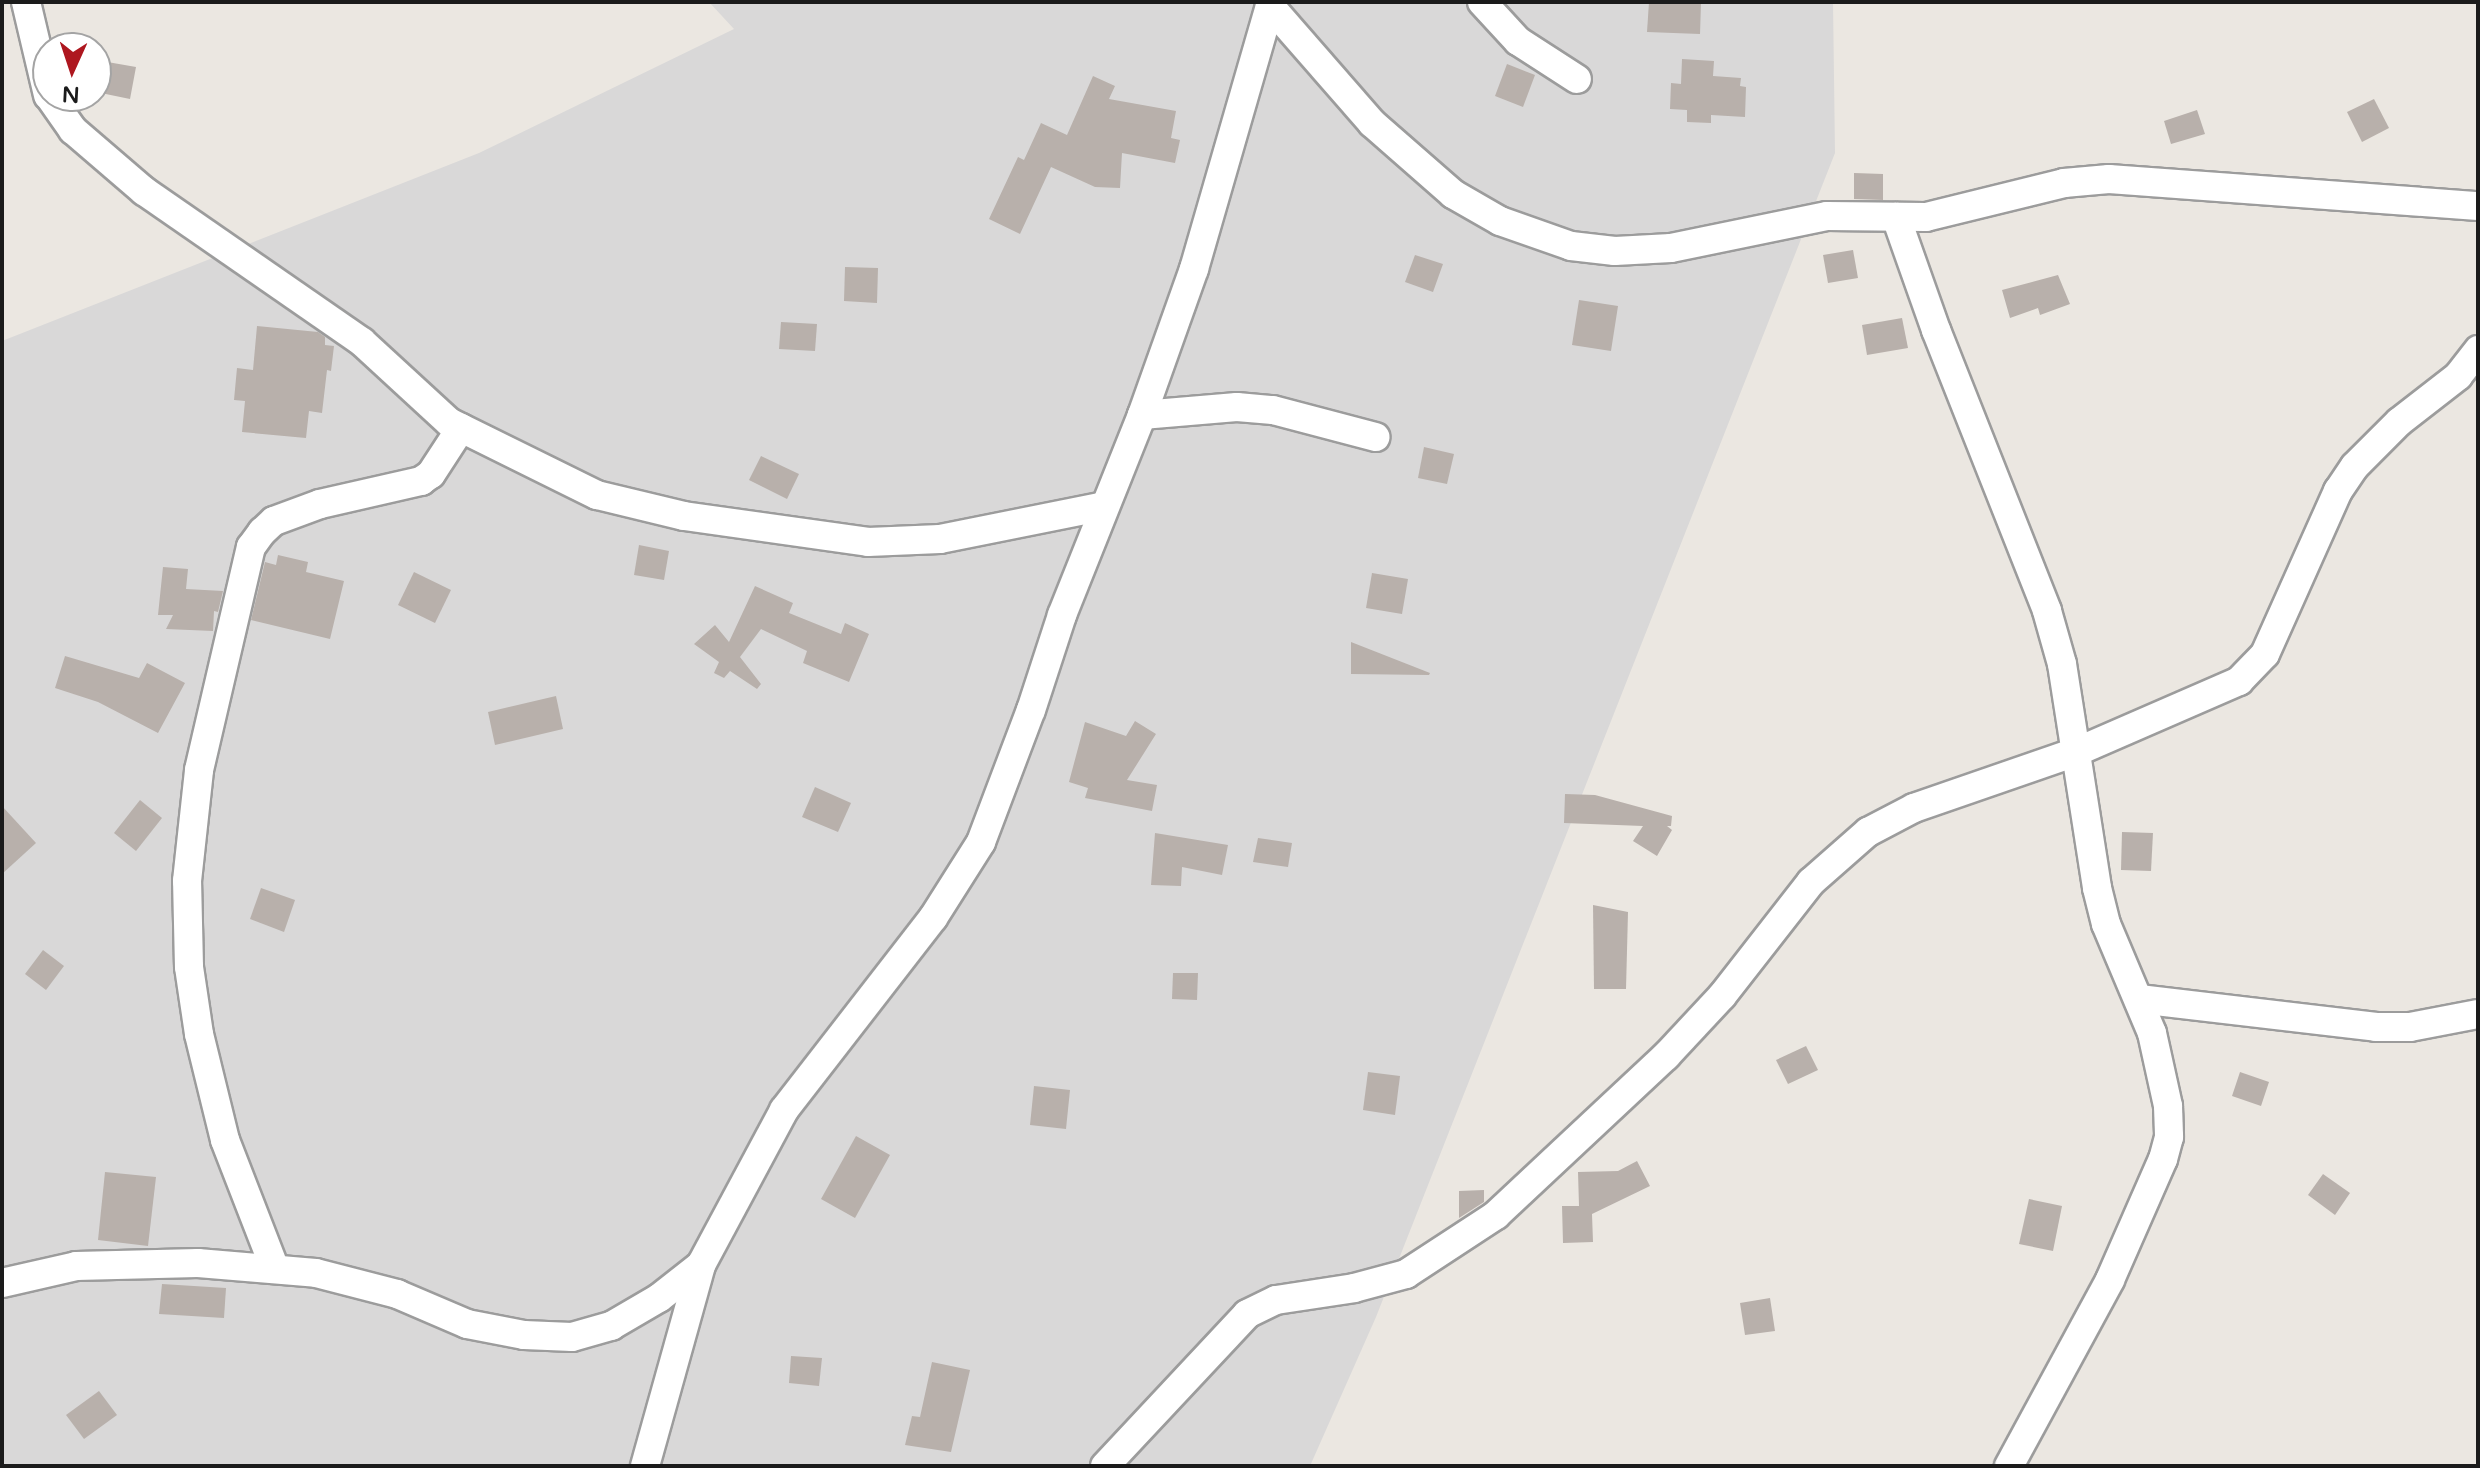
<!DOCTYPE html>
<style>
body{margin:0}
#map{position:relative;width:2480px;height:1468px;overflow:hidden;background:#ebe7e1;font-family:"Varela Round",sans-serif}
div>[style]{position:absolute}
.residential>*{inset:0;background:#d9d8d8}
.building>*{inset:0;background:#b8b0ab}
.roads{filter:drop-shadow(2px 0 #9c9c9c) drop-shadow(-2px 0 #9c9c9c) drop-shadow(0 2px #9c9c9c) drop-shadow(0 -2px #9c9c9c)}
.street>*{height:28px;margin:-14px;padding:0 14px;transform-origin:14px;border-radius:14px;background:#fff}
span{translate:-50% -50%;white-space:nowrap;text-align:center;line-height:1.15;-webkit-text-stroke:6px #fff;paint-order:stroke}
.frame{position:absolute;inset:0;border:4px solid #1b1b1b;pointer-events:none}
.north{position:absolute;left:32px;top:32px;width:80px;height:80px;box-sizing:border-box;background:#fff;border:2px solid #a4a4a4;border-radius:50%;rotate:183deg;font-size:22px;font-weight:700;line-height:32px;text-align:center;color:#1b1b1b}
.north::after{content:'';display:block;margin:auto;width:28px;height:36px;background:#ae171f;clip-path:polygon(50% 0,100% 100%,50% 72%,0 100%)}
</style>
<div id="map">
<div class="residential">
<div style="clip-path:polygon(709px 2px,1833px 2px,1835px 153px,1376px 1317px,1310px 1466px,2px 1466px,2px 341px,479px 153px,734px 29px)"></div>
</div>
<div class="building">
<div style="clip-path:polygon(1649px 2px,1701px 3px,1700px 34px,1647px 32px)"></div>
<div style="clip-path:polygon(1682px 59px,1714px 61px,1713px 76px,1741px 78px,1740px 86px,1746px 87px,1745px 117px,1711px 115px,1711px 123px,1687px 122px,1687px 110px,1670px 109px,1671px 83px,1681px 84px)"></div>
<div style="clip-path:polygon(96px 60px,136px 67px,130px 99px,96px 92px)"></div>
<div style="clip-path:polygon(1507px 64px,1535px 75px,1523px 107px,1495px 96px)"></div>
<div style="clip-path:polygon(1093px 76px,1115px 86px,1109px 99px,1176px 111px,1171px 138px,1180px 140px,1175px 163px,1122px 153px,1120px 188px,1095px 187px,1051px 167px,1020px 234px,989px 219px,1018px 157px,1024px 160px,1041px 123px,1067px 135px)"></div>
<div style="clip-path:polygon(2374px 99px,2389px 128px,2362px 142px,2347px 112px)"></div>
<div style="clip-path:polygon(2197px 110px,2205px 134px,2171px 144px,2164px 121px)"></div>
<div style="clip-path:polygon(1854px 173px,1883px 174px,1883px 200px,1854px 199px)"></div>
<div style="clip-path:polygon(1853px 250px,1858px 278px,1828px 283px,1823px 255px)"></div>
<div style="clip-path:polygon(1415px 255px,1443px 264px,1433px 292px,1405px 282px)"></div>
<div style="clip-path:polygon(845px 267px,878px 268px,877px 303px,844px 301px)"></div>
<div style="clip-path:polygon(2058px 275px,2070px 304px,2040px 315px,2038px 308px,2010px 318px,2002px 290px)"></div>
<div style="clip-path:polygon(1579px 300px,1618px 306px,1611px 351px,1572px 345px)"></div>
<div style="clip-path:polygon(1902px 318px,1908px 348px,1867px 355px,1862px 325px)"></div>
<div style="clip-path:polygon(781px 322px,817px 324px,815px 351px,779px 349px)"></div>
<div style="clip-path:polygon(257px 326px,318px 332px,325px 337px,325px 345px,334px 346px,331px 371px,327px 370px,322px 413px,309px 411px,306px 438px,242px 432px,245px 401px,234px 400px,237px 368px,253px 370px)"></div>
<div style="clip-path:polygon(1424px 447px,1454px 454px,1447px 484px,1418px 478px)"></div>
<div style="clip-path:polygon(761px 456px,799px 474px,787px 499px,749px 480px)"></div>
<div style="clip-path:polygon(639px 545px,669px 551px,664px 580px,634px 575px)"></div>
<div style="clip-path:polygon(278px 555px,308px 562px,306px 572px,344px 581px,330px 639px,251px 620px,265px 562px,276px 565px)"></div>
<div style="clip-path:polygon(163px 567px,188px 569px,186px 589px,223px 591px,218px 612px,214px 611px,213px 631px,166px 629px,173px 615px,158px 615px)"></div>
<div style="clip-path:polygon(414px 572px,451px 590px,435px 623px,398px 605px)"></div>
<div style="clip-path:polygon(1372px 573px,1408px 579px,1402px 614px,1366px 608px)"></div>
<div style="clip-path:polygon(755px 586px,793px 603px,789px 613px,841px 634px,845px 623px,869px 634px,849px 682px,803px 663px,807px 651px,761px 629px,740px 657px,761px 684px,757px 689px,730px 671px,724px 678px,714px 673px,719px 662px,694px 644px,715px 625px,729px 642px)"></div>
<div style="clip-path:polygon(1351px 642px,1430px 673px,1429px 675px,1351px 674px)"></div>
<div style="clip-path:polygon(65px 656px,139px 678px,147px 663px,185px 683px,158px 733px,98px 702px,55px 688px)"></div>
<div style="clip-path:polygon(556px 696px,563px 729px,495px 745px,488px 712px)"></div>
<div style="clip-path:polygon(1135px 721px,1156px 734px,1127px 780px,1157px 785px,1152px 811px,1085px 798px,1088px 788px,1069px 782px,1085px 722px,1126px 736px)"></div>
<div style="clip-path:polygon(815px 787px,851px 803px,838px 832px,802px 817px)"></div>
<div style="clip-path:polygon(1565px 794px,1595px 795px,1672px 816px,1671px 826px,1667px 826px,1672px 830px,1657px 856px,1633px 841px,1643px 826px,1564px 823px)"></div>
<div style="clip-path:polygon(140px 800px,162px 818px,136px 851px,114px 833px)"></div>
<div style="clip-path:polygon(2px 806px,36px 843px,2px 874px)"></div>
<div style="clip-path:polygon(2122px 832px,2153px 833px,2151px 871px,2121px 870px)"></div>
<div style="clip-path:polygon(1155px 833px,1228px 845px,1222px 875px,1182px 867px,1181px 886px,1151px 885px)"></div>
<div style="clip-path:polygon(1258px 838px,1292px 843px,1288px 867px,1253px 862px)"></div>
<div style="clip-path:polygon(261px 888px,295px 900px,284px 932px,250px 919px)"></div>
<div style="clip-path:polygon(1593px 905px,1628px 912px,1626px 989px,1594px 989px)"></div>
<div style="clip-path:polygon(43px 950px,64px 966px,46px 990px,25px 974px)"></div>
<div style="clip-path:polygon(1173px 973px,1198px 973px,1197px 1000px,1172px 999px)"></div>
<div style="clip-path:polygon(1806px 1046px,1818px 1070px,1788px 1084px,1776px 1060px)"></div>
<div style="clip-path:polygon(1368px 1072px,1400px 1076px,1395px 1115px,1363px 1110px)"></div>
<div style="clip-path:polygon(2240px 1072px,2269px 1082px,2261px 1106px,2232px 1096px)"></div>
<div style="clip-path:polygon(1034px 1086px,1070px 1090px,1066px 1129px,1030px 1125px)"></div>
<div style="clip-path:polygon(856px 1136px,890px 1155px,855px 1218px,821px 1199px)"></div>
<div style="clip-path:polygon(1637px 1161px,1650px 1186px,1592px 1214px,1593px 1242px,1563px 1243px,1562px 1206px,1579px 1206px,1578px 1172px,1618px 1171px)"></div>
<div style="clip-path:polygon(105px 1172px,156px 1177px,148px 1246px,98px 1240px)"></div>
<div style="clip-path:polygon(2323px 1174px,2350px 1193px,2335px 1215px,2308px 1195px)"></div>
<div style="clip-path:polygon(1484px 1190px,1484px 1202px,1459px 1218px,1459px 1191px)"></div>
<div style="clip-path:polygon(2029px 1199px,2062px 1206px,2053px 1251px,2019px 1244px)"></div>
<div style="clip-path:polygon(162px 1284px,226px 1288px,224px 1318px,159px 1314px)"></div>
<div style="clip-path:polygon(1770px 1298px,1775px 1331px,1745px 1335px,1740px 1303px)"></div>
<div style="clip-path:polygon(791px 1356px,822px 1358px,819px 1386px,789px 1383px)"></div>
<div style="clip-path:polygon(932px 1362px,970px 1370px,951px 1452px,905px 1445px,912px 1416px,920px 1417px)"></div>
<div style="clip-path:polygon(99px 1391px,117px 1415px,84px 1439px,66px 1415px)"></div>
</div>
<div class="roads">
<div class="street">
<div style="left:26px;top:2px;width:96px;rotate:76.7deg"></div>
<div style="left:1482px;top:2px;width:53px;rotate:47.3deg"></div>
<div style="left:1518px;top:41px;width:70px;rotate:32.8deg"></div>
<div style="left:1270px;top:6px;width:155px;rotate:48.9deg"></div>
<div style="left:1372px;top:123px;width:108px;rotate:41.2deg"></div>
<div style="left:1453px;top:194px;width:54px;rotate:29.9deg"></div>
<div style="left:1500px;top:221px;width:75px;rotate:19.4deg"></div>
<div style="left:1571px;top:246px;width:44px;rotate:6.5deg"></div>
<div style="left:1615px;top:251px;width:56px;rotate:-3.1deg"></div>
<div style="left:1671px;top:248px;width:159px;rotate:-11.6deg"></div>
<div style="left:1827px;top:216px;width:99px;rotate:0.6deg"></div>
<div style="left:1926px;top:217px;width:142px;rotate:-13.8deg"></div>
<div style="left:2064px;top:183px;width:45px;rotate:-5.1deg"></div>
<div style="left:2109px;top:179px;width:370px;rotate:4.2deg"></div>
<div style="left:49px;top:96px;width:42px;rotate:54.8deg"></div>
<div style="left:73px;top:130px;width:94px;rotate:40.7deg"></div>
<div style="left:144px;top:191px;width:265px;rotate:34.7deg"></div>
<div style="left:362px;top:342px;width:118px;rotate:42.6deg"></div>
<div style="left:449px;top:422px;width:165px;rotate:26.3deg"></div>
<div style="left:597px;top:495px;width:89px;rotate:13.6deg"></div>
<div style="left:684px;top:516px;width:186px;rotate:8deg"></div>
<div style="left:868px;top:542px;width:72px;rotate:-2.4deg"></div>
<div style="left:940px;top:539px;width:168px;rotate:-11.3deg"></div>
<div style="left:1896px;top:217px;width:120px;rotate:70.5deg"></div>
<div style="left:1936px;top:330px;width:302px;rotate:68.4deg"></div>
<div style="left:2047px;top:611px;width:55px;rotate:74.2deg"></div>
<div style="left:2062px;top:664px;width:227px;rotate:81.1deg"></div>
<div style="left:2097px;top:888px;width:37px;rotate:76deg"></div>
<div style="left:2106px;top:924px;width:118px;rotate:67.1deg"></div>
<div style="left:2152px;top:1033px;width:75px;rotate:77.6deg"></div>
<div style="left:2168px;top:1106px;width:31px;rotate:88deg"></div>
<div style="left:2169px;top:1137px;width:23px;rotate:105deg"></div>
<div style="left:2163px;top:1159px;width:132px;rotate:113.7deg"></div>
<div style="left:2110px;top:1280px;width:212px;rotate:118.5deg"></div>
<div style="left:1142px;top:415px;width:95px;rotate:-4.8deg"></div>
<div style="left:1237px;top:407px;width:36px;rotate:5deg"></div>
<div style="left:1273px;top:410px;width:106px;rotate:14.8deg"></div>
<div style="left:2139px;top:999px;width:239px;rotate:6.7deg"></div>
<div style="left:2376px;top:1027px;width:34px"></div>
<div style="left:2410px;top:1027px;width:69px;rotate:-10.8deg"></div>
<div style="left:275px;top:1269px;width:138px;rotate:-111.2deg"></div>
<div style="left:225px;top:1140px;width:109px;rotate:-103.8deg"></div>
<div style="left:199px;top:1034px;width:68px;rotate:-98.5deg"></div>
<div style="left:189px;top:967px;width:86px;rotate:-91.3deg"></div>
<div style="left:187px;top:881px;width:112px;rotate:-83.8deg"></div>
<div style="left:199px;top:770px;width:229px;rotate:-76.9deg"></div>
<div style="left:251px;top:547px;width:19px;rotate:-54deg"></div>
<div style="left:262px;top:532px;width:16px;rotate:-43deg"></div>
<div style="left:274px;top:521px;width:49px;rotate:-20.3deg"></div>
<div style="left:320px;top:504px;width:104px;rotate:-12.8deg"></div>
<div style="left:421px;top:481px;width:12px;rotate:-35deg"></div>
<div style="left:431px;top:474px;width:55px;rotate:-56.9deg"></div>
<div style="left:2px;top:1283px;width:76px;rotate:-12.9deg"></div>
<div style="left:76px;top:1266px;width:122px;rotate:-1.4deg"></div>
<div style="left:198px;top:1263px;width:118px;rotate:4.8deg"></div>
<div style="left:316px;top:1273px;width:84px;rotate:14.5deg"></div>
<div style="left:397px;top:1294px;width:76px;rotate:23.2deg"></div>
<div style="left:467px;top:1324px;width:58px;rotate:10.9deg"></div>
<div style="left:524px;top:1335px;width:48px;rotate:2.4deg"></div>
<div style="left:572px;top:1337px;width:41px;rotate:-15.8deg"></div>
<div style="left:611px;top:1326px;width:56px;rotate:-30.3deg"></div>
<div style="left:659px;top:1298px;width:53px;rotate:-38.2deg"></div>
<div style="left:645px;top:1466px;width:209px;rotate:-74.4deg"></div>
<div style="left:701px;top:1265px;width:176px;rotate:-61.8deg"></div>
<div style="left:784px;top:1110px;width:243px;rotate:-52.2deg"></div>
<div style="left:933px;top:918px;width:90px;rotate:-57.7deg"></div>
<div style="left:981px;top:842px;width:141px;rotate:-69.3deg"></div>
<div style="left:1031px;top:710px;width:100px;rotate:-71.9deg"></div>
<div style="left:1062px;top:615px;width:215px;rotate:-68.2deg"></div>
<div style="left:1142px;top:415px;width:155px;rotate:-70.4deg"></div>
<div style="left:1194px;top:269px;width:278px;rotate:-73.9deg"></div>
<div style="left:1105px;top:1466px;width:208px;rotate:-46.9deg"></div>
<div style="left:1247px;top:1314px;width:32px;rotate:-26deg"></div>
<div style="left:1276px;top:1300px;width:79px;rotate:-8.7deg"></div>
<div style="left:1354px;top:1288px;width:54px;rotate:-15.1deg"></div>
<div style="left:1406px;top:1274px;width:108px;rotate:-33.2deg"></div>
<div style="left:1496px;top:1215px;width:233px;rotate:-43.1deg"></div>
<div style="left:1666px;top:1056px;width:82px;rotate:-47deg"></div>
<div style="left:1722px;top:996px;width:145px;rotate:-52deg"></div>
<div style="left:1811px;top:882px;width:76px;rotate:-41.3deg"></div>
<div style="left:1868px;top:832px;width:52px;rotate:-27.6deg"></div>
<div style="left:1914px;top:808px;width:171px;rotate:-19.1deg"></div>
<div style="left:2076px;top:752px;width:178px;rotate:-23.5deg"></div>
<div style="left:2239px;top:681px;width:37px;rotate:-46deg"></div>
<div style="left:2265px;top:654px;width:179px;rotate:-65.9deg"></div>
<div style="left:2338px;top:491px;width:30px;rotate:-56deg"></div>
<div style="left:2355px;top:466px;width:62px;rotate:-45deg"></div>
<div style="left:2399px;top:422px;width:75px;rotate:-37.9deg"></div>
<div style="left:2458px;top:376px;width:33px;rotate:-52deg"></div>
</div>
</div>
<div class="frame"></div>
<div class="north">N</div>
</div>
